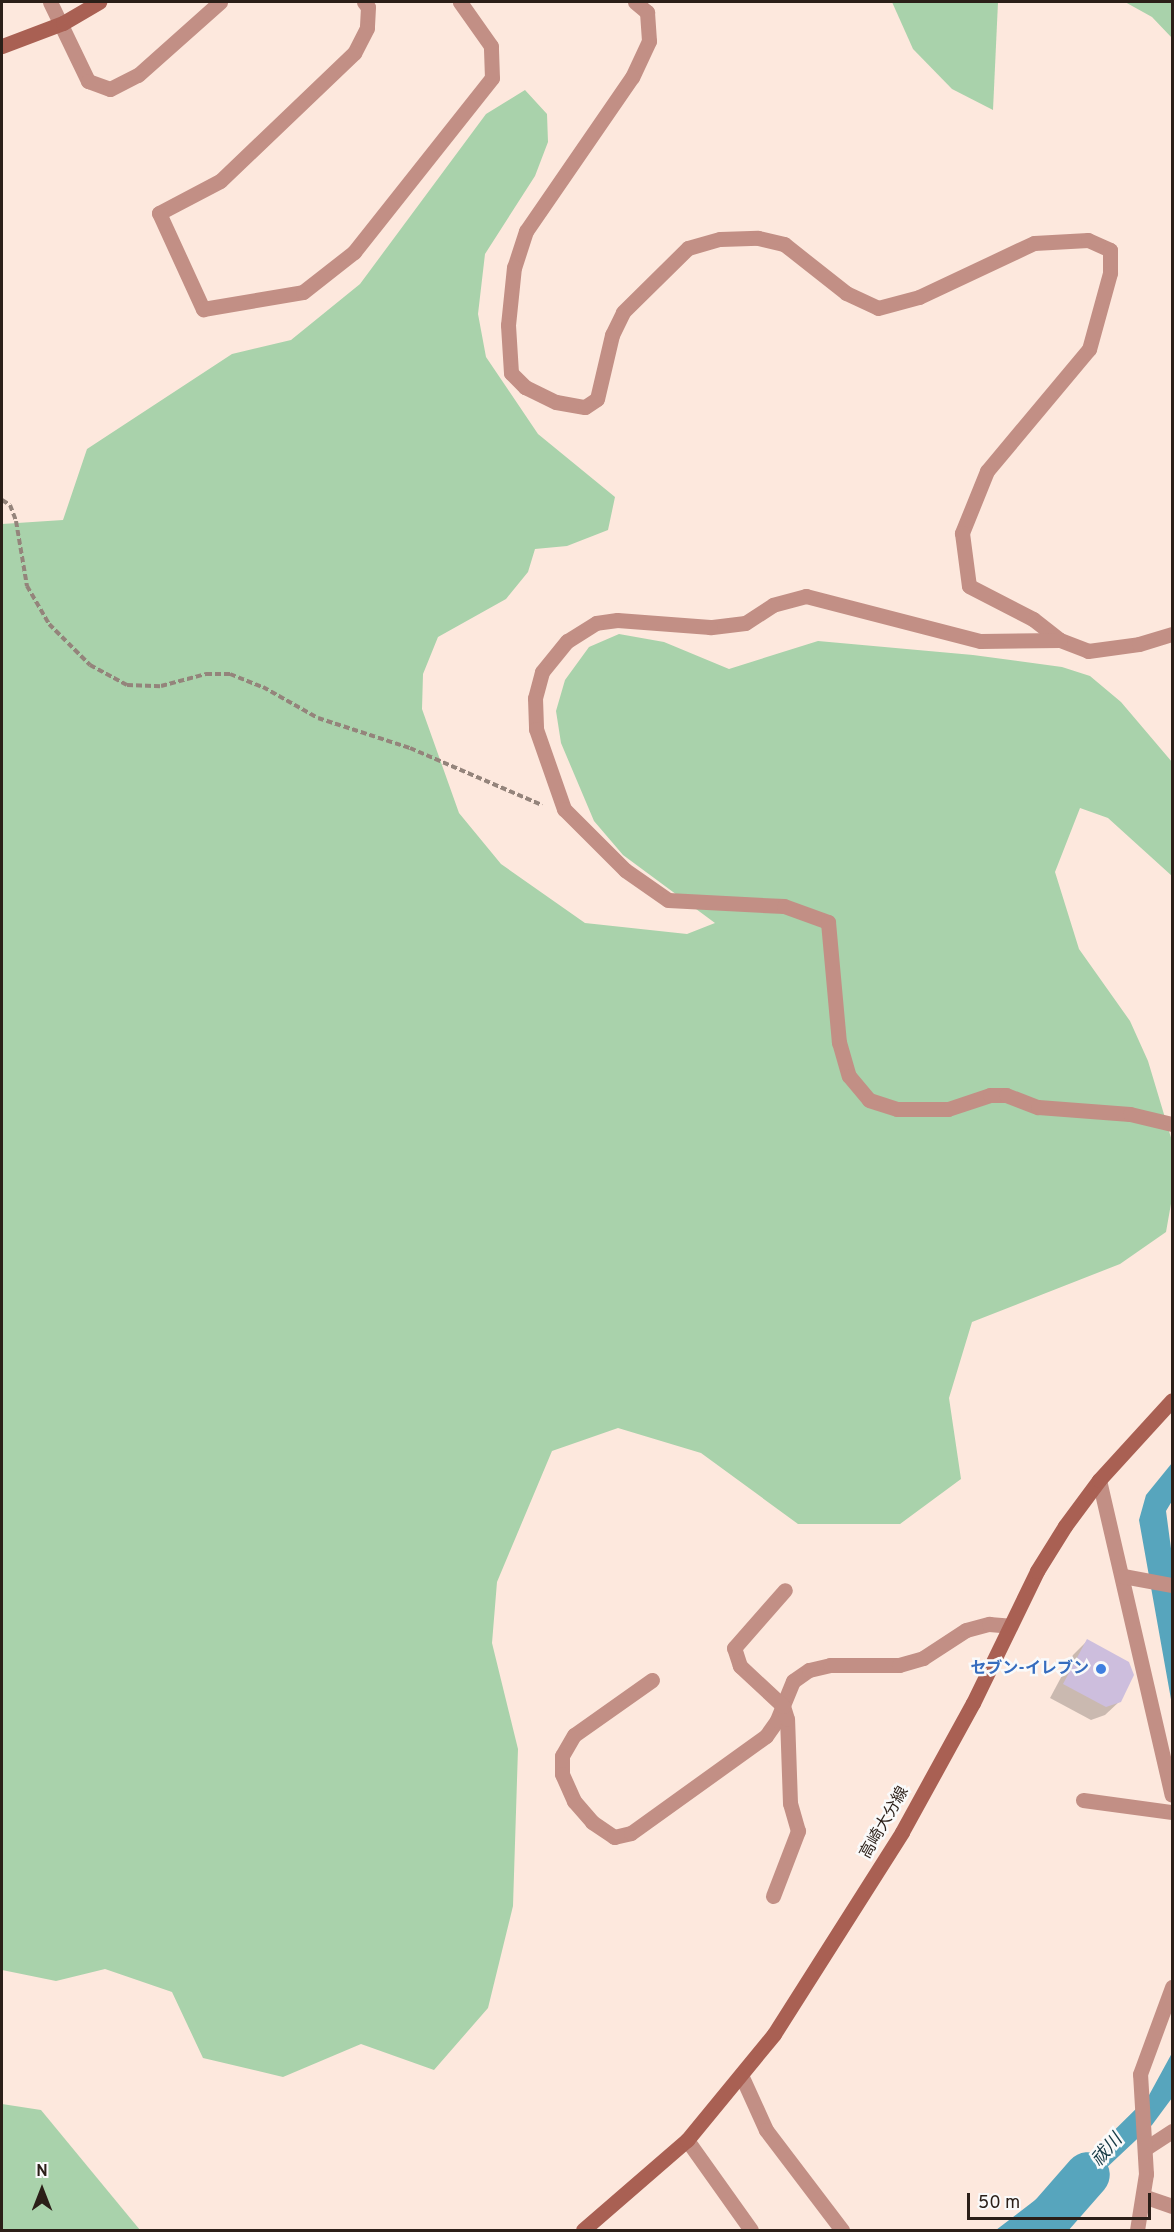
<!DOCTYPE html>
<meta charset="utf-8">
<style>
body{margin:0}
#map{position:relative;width:1174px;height:2232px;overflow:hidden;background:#fde8dd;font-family:Overpass,"Noto Sans JP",sans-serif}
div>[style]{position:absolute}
.green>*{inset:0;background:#a9d2ab}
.water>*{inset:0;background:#57a5bd}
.shadow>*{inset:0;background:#0003}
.stream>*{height:8px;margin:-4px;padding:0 4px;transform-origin:4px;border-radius:4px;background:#57a5bd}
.river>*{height:45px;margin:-22.5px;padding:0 22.5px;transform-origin:22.5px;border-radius:22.5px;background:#57a5bd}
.building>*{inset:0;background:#cdbedd}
.path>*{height:4px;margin-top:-2px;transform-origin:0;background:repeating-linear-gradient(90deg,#94847b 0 6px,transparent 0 9px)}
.street>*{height:15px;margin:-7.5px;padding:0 7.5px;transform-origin:7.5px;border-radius:7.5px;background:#c28f85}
.secondary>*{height:15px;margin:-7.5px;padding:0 7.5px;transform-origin:7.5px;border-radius:7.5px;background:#a96053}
.dots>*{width:16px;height:16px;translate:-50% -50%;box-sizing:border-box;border:3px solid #fafafa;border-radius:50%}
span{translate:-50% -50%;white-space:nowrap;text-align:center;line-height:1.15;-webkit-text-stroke:5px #fafafa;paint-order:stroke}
.shop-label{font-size:16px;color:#366cbe;font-weight:700}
.right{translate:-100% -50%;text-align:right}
.street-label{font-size:16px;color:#2b1f18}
.water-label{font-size:18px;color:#163a45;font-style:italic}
.frame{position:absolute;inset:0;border:3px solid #2b1f18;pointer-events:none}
.north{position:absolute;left:12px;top:2160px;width:60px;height:60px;-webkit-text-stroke:4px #fafafa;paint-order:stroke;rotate:0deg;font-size:16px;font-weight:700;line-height:24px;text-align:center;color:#2b1f18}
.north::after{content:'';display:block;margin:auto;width:21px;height:27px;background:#2b1f18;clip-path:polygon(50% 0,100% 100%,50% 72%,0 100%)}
.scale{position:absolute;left:967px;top:2193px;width:184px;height:27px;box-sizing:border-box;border:3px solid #2b1f18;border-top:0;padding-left:8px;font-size:18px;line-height:21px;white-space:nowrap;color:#2b1f18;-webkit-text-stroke:4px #fafafa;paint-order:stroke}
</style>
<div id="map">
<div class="green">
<div style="clip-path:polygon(892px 2px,998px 2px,993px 110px,952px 89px,913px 49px)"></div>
<div style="clip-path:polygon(1125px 2px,1172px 2px,1172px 38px,1152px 17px)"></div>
<div style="clip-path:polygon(525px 90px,547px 114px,548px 142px,535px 176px,485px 254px,478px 314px,486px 357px,538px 434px,615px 497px,608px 530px,567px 546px,535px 549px,528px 572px,506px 599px,438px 637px,423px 674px,422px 709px,459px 813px,501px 864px,585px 923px,687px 934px,715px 923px,623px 855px,594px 821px,561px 743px,556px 711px,565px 680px,589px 647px,619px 634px,664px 642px,729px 669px,818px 641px,973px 655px,1062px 667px,1090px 676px,1121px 702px,1172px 762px,1172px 876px,1108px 818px,1080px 808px,1055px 872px,1079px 949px,1130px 1021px,1148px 1061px,1172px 1141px,1172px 1198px,1166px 1232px,1120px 1264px,972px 1322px,949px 1398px,961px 1479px,900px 1524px,798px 1524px,701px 1453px,618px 1428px,552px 1451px,497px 1582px,492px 1643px,518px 1749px,513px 1906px,488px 2008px,434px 2070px,361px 2044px,283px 2077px,203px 2058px,172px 1992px,105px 1969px,56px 1981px,2px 1970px,2px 524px,63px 520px,87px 449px,232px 354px,291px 340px,360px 284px,486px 114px)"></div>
<div style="clip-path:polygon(2px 2104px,41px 2110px,140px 2230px,2px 2230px)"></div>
</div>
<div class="water">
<div style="clip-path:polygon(1172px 1463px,1172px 1501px,1166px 1511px,1172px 1556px,1172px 1705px,1139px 1520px,1146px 1495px)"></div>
<div style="clip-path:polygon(1172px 2053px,1172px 2098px,1152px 2125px,1069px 2203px,1033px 2230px,996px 2230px,1073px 2171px,1148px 2097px)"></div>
</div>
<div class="shadow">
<div style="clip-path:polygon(1087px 1641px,1120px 1701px,1105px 1715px,1091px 1720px,1050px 1698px,1073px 1655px)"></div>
</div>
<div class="stream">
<div style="left:1055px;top:2210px;width:20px;rotate:79deg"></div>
</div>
<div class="river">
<div style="left:1038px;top:2230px;width:74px;rotate:-48.8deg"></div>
</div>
<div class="building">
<div style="clip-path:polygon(1087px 1639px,1129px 1662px,1134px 1675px,1121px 1702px,1106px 1707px,1063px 1684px)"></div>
</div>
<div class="path">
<div style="left:2px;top:500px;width:9px;rotate:32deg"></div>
<div style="left:10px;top:505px;width:17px;rotate:69deg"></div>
<div style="left:16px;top:521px;width:66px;rotate:80.4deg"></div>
<div style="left:27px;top:586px;width:44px;rotate:59.9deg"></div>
<div style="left:49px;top:624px;width:58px;rotate:45deg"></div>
<div style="left:90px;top:665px;width:42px;rotate:28.4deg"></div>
<div style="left:127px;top:685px;width:34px;rotate:2deg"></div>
<div style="left:161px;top:686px;width:47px;rotate:-14.9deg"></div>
<div style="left:206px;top:674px;width:24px"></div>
<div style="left:230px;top:674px;width:35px;rotate:22deg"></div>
<div style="left:263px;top:687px;width:63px;rotate:29.4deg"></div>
<div style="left:318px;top:718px;width:97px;rotate:18.1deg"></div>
<div style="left:410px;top:748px;width:144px;rotate:23.4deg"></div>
</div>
<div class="street">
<div style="left:50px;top:2px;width:88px;rotate:64.3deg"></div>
<div style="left:88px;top:81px;width:23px;rotate:20deg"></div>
<div style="left:110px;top:89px;width:31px;rotate:-27deg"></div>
<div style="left:138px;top:75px;width:110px;rotate:-41.7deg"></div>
<div style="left:364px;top:2px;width:6px;rotate:51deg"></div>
<div style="left:368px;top:7px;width:21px;rotate:93deg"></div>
<div style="left:367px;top:28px;width:28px;rotate:117deg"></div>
<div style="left:354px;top:53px;width:185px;rotate:136.3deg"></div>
<div style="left:220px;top:181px;width:69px;rotate:152.3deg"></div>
<div style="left:159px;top:213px;width:106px;rotate:65.4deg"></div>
<div style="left:203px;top:309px;width:101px;rotate:-9.6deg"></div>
<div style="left:303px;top:292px;width:65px;rotate:-38.1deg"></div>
<div style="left:354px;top:252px;width:222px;rotate:-51.6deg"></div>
<div style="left:492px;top:78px;width:32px;rotate:-92deg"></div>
<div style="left:491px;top:46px;width:54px;rotate:-125.2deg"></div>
<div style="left:635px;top:2px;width:16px;rotate:40deg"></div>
<div style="left:647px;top:12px;width:29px;rotate:86deg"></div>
<div style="left:649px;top:41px;width:40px;rotate:115deg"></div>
<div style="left:632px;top:77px;width:187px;rotate:124.5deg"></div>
<div style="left:526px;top:231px;width:38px;rotate:108deg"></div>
<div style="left:514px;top:267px;width:58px;rotate:95.9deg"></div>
<div style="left:508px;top:325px;width:48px;rotate:86.4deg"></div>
<div style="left:511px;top:373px;width:20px;rotate:45deg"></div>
<div style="left:525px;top:387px;width:34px;rotate:26deg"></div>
<div style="left:556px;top:402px;width:29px;rotate:10deg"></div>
<div style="left:585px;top:407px;width:14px;rotate:-34deg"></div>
<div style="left:597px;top:399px;width:66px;rotate:-76.8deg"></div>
<div style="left:612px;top:335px;width:25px;rotate:-64deg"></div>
<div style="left:623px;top:312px;width:91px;rotate:-44.6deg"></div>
<div style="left:688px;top:248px;width:33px;rotate:-16deg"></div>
<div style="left:720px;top:239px;width:38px;rotate:-2deg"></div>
<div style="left:758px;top:238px;width:27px;rotate:13deg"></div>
<div style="left:784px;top:244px;width:79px;rotate:38.3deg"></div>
<div style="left:846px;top:293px;width:35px;rotate:25deg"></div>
<div style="left:878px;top:308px;width:42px;rotate:-15deg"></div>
<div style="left:919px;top:297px;width:127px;rotate:-25.2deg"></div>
<div style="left:1034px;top:243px;width:54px;rotate:-3.2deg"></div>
<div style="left:1088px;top:240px;width:24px;rotate:24deg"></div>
<div style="left:1110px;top:250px;width:23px;rotate:90deg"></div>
<div style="left:1110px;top:273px;width:79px;rotate:105.4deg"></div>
<div style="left:1089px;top:349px;width:159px;rotate:129.9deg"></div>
<div style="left:987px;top:471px;width:67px;rotate:112deg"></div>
<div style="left:962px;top:533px;width:53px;rotate:82.5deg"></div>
<div style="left:969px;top:586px;width:72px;rotate:27.3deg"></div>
<div style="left:1033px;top:619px;width:34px;rotate:38deg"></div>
<div style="left:1060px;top:640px;width:30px;rotate:21deg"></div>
<div style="left:1088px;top:651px;width:51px;rotate:-7.8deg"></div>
<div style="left:1139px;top:644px;width:34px;rotate:-17deg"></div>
<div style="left:1060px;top:640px;width:80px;rotate:179.3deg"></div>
<div style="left:980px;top:641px;width:180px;rotate:-165.5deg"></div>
<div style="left:806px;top:596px;width:34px;rotate:165deg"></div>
<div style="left:773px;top:605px;width:33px;rotate:147deg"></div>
<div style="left:745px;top:623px;width:35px;rotate:173deg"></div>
<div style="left:710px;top:627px;width:93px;rotate:-175.7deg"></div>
<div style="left:617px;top:620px;width:21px;rotate:172deg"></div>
<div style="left:596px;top:623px;width:34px;rotate:148deg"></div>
<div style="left:567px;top:641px;width:40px;rotate:129deg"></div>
<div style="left:542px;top:672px;width:27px;rotate:105deg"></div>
<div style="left:535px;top:698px;width:31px;rotate:88deg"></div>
<div style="left:536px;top:729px;width:85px;rotate:70.7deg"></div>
<div style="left:564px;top:809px;width:86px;rotate:45deg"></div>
<div style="left:625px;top:870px;width:52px;rotate:34.9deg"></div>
<div style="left:668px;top:900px;width:116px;rotate:3deg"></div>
<div style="left:784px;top:906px;width:47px;rotate:20deg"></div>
<div style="left:828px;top:922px;width:121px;rotate:84.8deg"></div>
<div style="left:839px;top:1042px;width:35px;rotate:74deg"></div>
<div style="left:849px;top:1076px;width:31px;rotate:50deg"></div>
<div style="left:869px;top:1100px;width:29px;rotate:18deg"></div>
<div style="left:897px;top:1109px;width:51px"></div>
<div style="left:948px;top:1109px;width:44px;rotate:-18.4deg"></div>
<div style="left:990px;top:1095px;width:16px"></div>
<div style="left:1006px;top:1095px;width:34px;rotate:21deg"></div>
<div style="left:1038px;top:1107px;width:92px;rotate:4.4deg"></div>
<div style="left:1130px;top:1114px;width:43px;rotate:13.4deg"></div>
<div style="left:1099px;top:1480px;width:323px;rotate:77deg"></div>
<div style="left:1123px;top:1576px;width:50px;rotate:10.4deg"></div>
<div style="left:652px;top:1680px;width:95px;rotate:144.8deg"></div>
<div style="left:574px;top:1735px;width:24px;rotate:120deg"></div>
<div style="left:562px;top:1756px;width:18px;rotate:90deg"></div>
<div style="left:562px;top:1774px;width:30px;rotate:66deg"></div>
<div style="left:574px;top:1801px;width:28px;rotate:49deg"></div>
<div style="left:592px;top:1822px;width:27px;rotate:34deg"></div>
<div style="left:614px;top:1837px;width:17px;rotate:-13deg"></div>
<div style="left:631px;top:1833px;width:166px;rotate:-35.7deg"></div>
<div style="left:766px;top:1736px;width:19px;rotate:-55deg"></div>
<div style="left:777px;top:1720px;width:42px;rotate:-67.7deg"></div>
<div style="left:793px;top:1681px;width:19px;rotate:-35deg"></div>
<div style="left:809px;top:1670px;width:22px;rotate:-13deg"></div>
<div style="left:830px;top:1665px;width:69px"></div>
<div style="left:899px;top:1665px;width:25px;rotate:-16deg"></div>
<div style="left:923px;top:1658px;width:51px;rotate:-33.1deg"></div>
<div style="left:966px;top:1630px;width:24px;rotate:-15deg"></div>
<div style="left:989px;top:1624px;width:21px;rotate:5deg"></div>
<div style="left:1083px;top:1800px;width:90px;rotate:7.7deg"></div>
<div style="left:773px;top:1896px;width:70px;rotate:-69deg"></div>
<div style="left:798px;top:1831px;width:29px;rotate:-106deg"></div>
<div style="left:790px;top:1803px;width:84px;rotate:-92deg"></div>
<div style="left:787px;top:1719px;width:14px;rotate:-107deg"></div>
<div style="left:783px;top:1706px;width:59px;rotate:-137.1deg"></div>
<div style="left:740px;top:1666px;width:19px;rotate:-108deg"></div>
<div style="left:734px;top:1648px;width:77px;rotate:-48.7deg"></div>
<div style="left:742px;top:2077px;width:58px;rotate:65.6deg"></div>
<div style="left:766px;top:2130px;width:126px;rotate:52.8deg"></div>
<div style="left:687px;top:2140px;width:110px;rotate:54.6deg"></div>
<div style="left:1146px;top:2148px;width:31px;rotate:-33deg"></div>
<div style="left:1143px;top:2196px;width:31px;rotate:19deg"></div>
<div style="left:1137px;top:2230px;width:57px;rotate:-80.9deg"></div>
<div style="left:1146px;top:2174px;width:100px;rotate:-93.4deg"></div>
<div style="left:1140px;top:2074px;width:93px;rotate:-69.8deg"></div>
</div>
<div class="secondary">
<div style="left:2px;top:46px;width:65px;rotate:-20.7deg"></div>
<div style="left:63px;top:23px;width:42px;rotate:-30.3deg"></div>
<div style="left:583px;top:2230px;width:138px;rotate:-40.9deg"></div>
<div style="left:687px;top:2140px;width:137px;rotate:-50.6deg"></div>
<div style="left:774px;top:2034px;width:239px;rotate:-57.6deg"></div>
<div style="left:902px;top:1832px;width:147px;rotate:-61.2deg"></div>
<div style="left:973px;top:1703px;width:147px;rotate:-64.1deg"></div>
<div style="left:1037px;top:1571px;width:53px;rotate:-58.1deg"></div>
<div style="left:1065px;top:1526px;width:57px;rotate:-53.5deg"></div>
<div style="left:1099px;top:1480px;width:108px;rotate:-47.6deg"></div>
</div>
<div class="dots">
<div style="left:1101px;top:1669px;background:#3f7fe0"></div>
</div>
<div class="shop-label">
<span class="right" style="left:1089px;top:1669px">セブン-イレブン</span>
</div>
<div class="street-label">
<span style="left:885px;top:1823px;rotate:-60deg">高崎大分線</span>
</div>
<div class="water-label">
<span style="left:1108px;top:2151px;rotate:-49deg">祓川</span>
</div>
<div class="frame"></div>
<div class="north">N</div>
<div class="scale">50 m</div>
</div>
